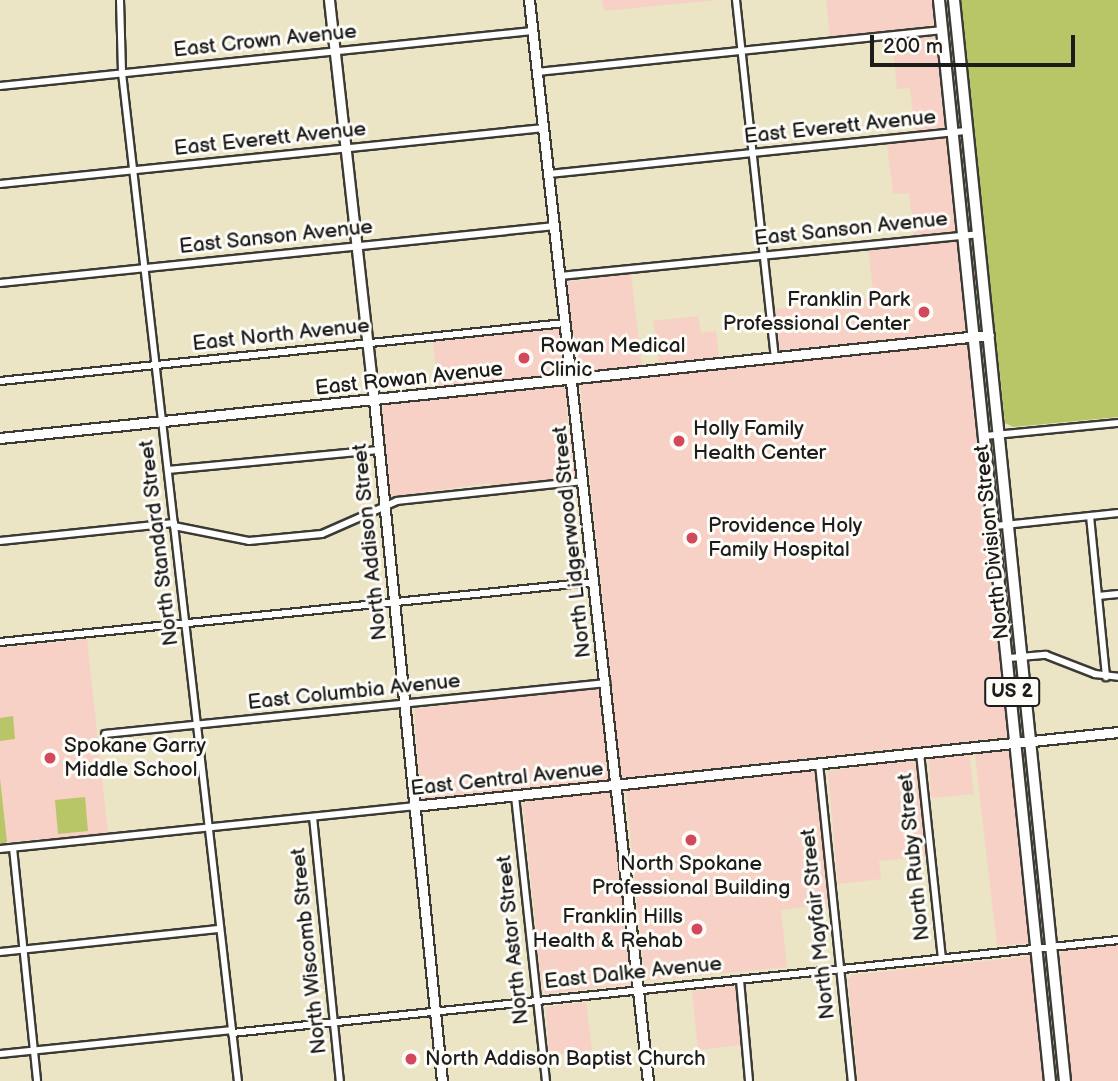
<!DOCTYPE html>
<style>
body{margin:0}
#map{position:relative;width:1118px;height:1081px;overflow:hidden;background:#ebe4c5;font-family:"Balsamiq Sans",sans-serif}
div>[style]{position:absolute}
.built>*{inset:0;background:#f7d1c6}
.green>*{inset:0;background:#b8c668}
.roads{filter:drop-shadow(2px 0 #3b3a35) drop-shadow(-2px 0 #3b3a35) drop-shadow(0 2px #3b3a35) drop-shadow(0 -2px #3b3a35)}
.street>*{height:6px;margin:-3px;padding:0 3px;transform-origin:3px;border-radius:3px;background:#fff}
.secondary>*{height:9px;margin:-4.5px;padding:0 4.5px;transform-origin:4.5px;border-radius:4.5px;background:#fff}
.primary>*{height:10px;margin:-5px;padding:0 5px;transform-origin:5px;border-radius:5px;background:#fff}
.dots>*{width:19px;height:19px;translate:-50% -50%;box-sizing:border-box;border:4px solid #fdfcf7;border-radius:50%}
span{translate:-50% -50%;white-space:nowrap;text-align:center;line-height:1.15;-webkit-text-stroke:6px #fdfcf7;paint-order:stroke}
.shield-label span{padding:2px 5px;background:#fdfcf7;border:2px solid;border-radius:5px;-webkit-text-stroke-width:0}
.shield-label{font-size:19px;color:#1c1c1c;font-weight:700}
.street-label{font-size:21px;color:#1c1c1c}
.poi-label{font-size:21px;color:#1c1c1c}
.right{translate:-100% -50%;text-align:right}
.left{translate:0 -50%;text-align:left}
.scale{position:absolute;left:870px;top:35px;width:205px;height:32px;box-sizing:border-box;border:4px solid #1c1c1c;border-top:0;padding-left:9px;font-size:21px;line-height:24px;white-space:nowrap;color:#1c1c1c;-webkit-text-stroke:5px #fdfcf7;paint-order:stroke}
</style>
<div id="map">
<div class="built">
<div style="clip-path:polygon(602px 0,718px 0,604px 11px)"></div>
<div style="clip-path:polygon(826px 0,934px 0,936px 21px,928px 27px,830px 37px)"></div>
<div style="clip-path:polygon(931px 36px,938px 41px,947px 122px,943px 129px,915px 132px,910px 88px,897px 89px,892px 40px)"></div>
<div style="clip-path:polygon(943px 138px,949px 143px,957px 228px,953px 231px,914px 235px,909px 193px,893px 194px,887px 144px)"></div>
<div style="clip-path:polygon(955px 241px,960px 245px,968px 325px,962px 332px,780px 350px,775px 309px,874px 298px,868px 249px)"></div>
<div style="clip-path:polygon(631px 274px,642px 366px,578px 372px,567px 282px)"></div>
<div style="clip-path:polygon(698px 316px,701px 333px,716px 331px,719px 358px,659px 364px,653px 321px)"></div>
<div style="clip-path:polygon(557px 329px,562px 333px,564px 374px,438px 388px,433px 342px)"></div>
<div style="clip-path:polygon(960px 343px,970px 348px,1011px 733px,1008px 737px,421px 799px,414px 709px,612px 687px,580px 384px)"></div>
<div style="clip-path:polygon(566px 386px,569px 392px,566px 402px,570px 439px,575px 448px,578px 474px,575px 477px,494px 485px,489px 483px,395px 496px,391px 494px,382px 409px,385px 405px)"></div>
<div style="clip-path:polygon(87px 639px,108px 834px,7px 842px,0 778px,0 648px)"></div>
<div style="clip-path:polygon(1006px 750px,1012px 752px,1032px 938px,1027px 943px,997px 946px,975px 754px)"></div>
<div style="clip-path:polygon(969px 753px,974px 794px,931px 798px,929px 759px)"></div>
<div style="clip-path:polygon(910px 760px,916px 765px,926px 856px,879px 861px,881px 879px,838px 884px,828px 771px)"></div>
<div style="clip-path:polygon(809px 770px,815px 774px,829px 904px,781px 910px,787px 967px,645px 981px,626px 790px)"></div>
<div style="clip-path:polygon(607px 792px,612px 796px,631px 984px,546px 994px,542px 988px,523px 804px,527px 801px)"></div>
<div style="clip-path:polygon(1118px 945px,1118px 1081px,1071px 1081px,1060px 954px,1063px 951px)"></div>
<div style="clip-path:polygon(1032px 956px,1042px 1037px,1042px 1081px,858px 1081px,848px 980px,852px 975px)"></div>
<div style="clip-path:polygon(731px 986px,736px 990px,741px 1045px,698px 1050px,692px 991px)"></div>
<div style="clip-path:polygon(586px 1002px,592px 1050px,549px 1055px,546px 1007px)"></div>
</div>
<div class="green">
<div style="clip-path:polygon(960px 0,1118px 0,1118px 417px,1013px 427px,1005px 423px)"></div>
<div style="clip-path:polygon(13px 716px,15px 739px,0 741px,0 718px)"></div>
<div style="clip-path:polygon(0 778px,7px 842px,0 845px)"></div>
<div style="clip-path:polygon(85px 797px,88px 831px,58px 834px,55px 800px)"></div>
</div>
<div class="roads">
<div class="street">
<div style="left:120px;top:0;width:73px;rotate:88.4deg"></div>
<div style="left:122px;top:73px;width:1015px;rotate:83.44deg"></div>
<div style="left:736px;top:0;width:360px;rotate:83.8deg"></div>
<div style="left:537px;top:72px;width:408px;rotate:-5.9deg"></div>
<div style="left:0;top:86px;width:535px;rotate:-5.9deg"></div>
<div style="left:549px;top:174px;width:421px;rotate:-5.9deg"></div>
<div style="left:0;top:184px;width:547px;rotate:-5.88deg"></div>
<div style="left:560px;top:276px;width:420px;rotate:-5.7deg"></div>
<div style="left:0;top:283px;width:558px;rotate:-5.86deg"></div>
<div style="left:0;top:381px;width:568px;rotate:-5.86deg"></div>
<div style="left:985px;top:436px;width:134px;rotate:-5.6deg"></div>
<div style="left:168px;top:470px;width:211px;rotate:-5.4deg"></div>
<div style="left:1090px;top:516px;width:162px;rotate:84.3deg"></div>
<div style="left:174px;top:526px;width:76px;rotate:11.3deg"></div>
<div style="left:249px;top:541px;width:73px;rotate:-5.5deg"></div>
<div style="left:322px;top:534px;width:82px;rotate:-23.7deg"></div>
<div style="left:397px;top:501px;width:187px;rotate:-6.1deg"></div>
<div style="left:995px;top:526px;width:124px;rotate:-6deg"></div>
<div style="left:0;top:541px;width:175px;rotate:-5.9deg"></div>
<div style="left:1098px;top:596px;width:20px;rotate:-6deg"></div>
<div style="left:0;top:642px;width:597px;rotate:-5.77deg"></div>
<div style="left:1009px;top:658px;width:37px;rotate:-5deg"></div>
<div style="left:1046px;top:655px;width:53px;rotate:21.2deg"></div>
<div style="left:1095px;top:674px;width:23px;rotate:7deg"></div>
<div style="left:105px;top:734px;width:504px;rotate:-5.81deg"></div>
<div style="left:920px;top:753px;width:206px;rotate:83.9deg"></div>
<div style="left:819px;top:764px;width:319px;rotate:84.1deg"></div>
<div style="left:515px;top:796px;width:287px;rotate:83.8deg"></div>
<div style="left:313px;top:817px;width:265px;rotate:84.2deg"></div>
<div style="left:13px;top:848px;width:234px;rotate:84.1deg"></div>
<div style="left:0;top:849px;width:415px;rotate:-5.9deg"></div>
<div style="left:0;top:952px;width:221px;rotate:-6deg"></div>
<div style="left:740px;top:980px;width:101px;rotate:84.9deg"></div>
<div style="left:232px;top:1033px;width:891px;rotate:-5.99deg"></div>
<div style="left:0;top:1054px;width:233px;rotate:-5.9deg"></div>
</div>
<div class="secondary">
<div style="left:329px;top:0;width:403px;rotate:83.6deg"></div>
<div style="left:374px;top:400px;width:684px;rotate:84.3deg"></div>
<div style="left:529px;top:0;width:1088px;rotate:83.72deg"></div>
<div style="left:0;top:438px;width:994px;rotate:-5.95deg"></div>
<div style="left:413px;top:806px;width:709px;rotate:-5.99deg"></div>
</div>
<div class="primary">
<div style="left:939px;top:0;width:1087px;rotate:84.14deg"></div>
<div style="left:954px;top:0;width:1087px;rotate:84.14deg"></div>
</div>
</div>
<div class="dots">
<div style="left:924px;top:312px;background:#d1495b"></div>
<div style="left:524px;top:358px;background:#d1495b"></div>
<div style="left:679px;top:441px;background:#d1495b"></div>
<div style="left:692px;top:538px;background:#d1495b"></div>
<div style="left:50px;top:758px;background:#d1495b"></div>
<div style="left:691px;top:840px;background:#d1495b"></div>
<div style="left:697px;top:929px;background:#d1495b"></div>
<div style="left:411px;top:1059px;background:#d1495b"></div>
</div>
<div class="shield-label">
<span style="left:1012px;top:692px">US 2</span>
</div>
<div class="street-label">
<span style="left:265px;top:41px;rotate:-6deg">East Crown Avenue</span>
<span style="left:840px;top:127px;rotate:-6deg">East Everett Avenue</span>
<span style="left:270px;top:139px;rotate:-6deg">East Everett Avenue</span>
<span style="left:851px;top:229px;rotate:-6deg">East Sanson Avenue</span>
<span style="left:276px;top:237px;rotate:-6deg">East Sanson Avenue</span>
<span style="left:281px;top:335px;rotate:-6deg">East North Avenue</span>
<span style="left:409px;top:379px;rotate:-6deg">East Rowan Avenue</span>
<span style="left:370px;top:542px;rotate:-96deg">North Addison Street</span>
<span style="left:572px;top:542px;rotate:-96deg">North Lidgerwood Street</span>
<span style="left:992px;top:542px;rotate:-96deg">North Division Street</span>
<span style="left:159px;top:543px;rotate:-97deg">North Standard Street</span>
<span style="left:354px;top:692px;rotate:-6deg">East Columbia Avenue</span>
<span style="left:507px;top:779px;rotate:-6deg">East Central Avenue</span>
<span style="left:914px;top:857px;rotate:-96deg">North Ruby Street</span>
<span style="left:818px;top:924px;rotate:-96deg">North Mayfair Street</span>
<span style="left:513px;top:940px;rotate:-96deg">North Astor Street</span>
<span style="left:309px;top:951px;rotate:-96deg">North Wiscomb Street</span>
<span style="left:633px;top:973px;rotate:-6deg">East Dalke Avenue</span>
</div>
<div class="poi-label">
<span class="right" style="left:910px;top:312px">Franklin Park<br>Professional Center</span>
<span class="left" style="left:540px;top:358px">Rowan Medical<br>Clinic</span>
<span class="left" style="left:693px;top:441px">Holly Family<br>Health Center</span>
<span class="left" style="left:708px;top:538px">Providence Holy<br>Family Hospital</span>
<span class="left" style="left:64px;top:758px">Spokane Garry<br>Middle School</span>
<span style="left:691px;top:876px">North Spokane<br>Professional Building</span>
<span class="right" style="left:683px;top:929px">Franklin Hills<br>Health &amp; Rehab</span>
<span class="left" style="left:425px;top:1059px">North Addison Baptist Church</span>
</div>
<div class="scale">200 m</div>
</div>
